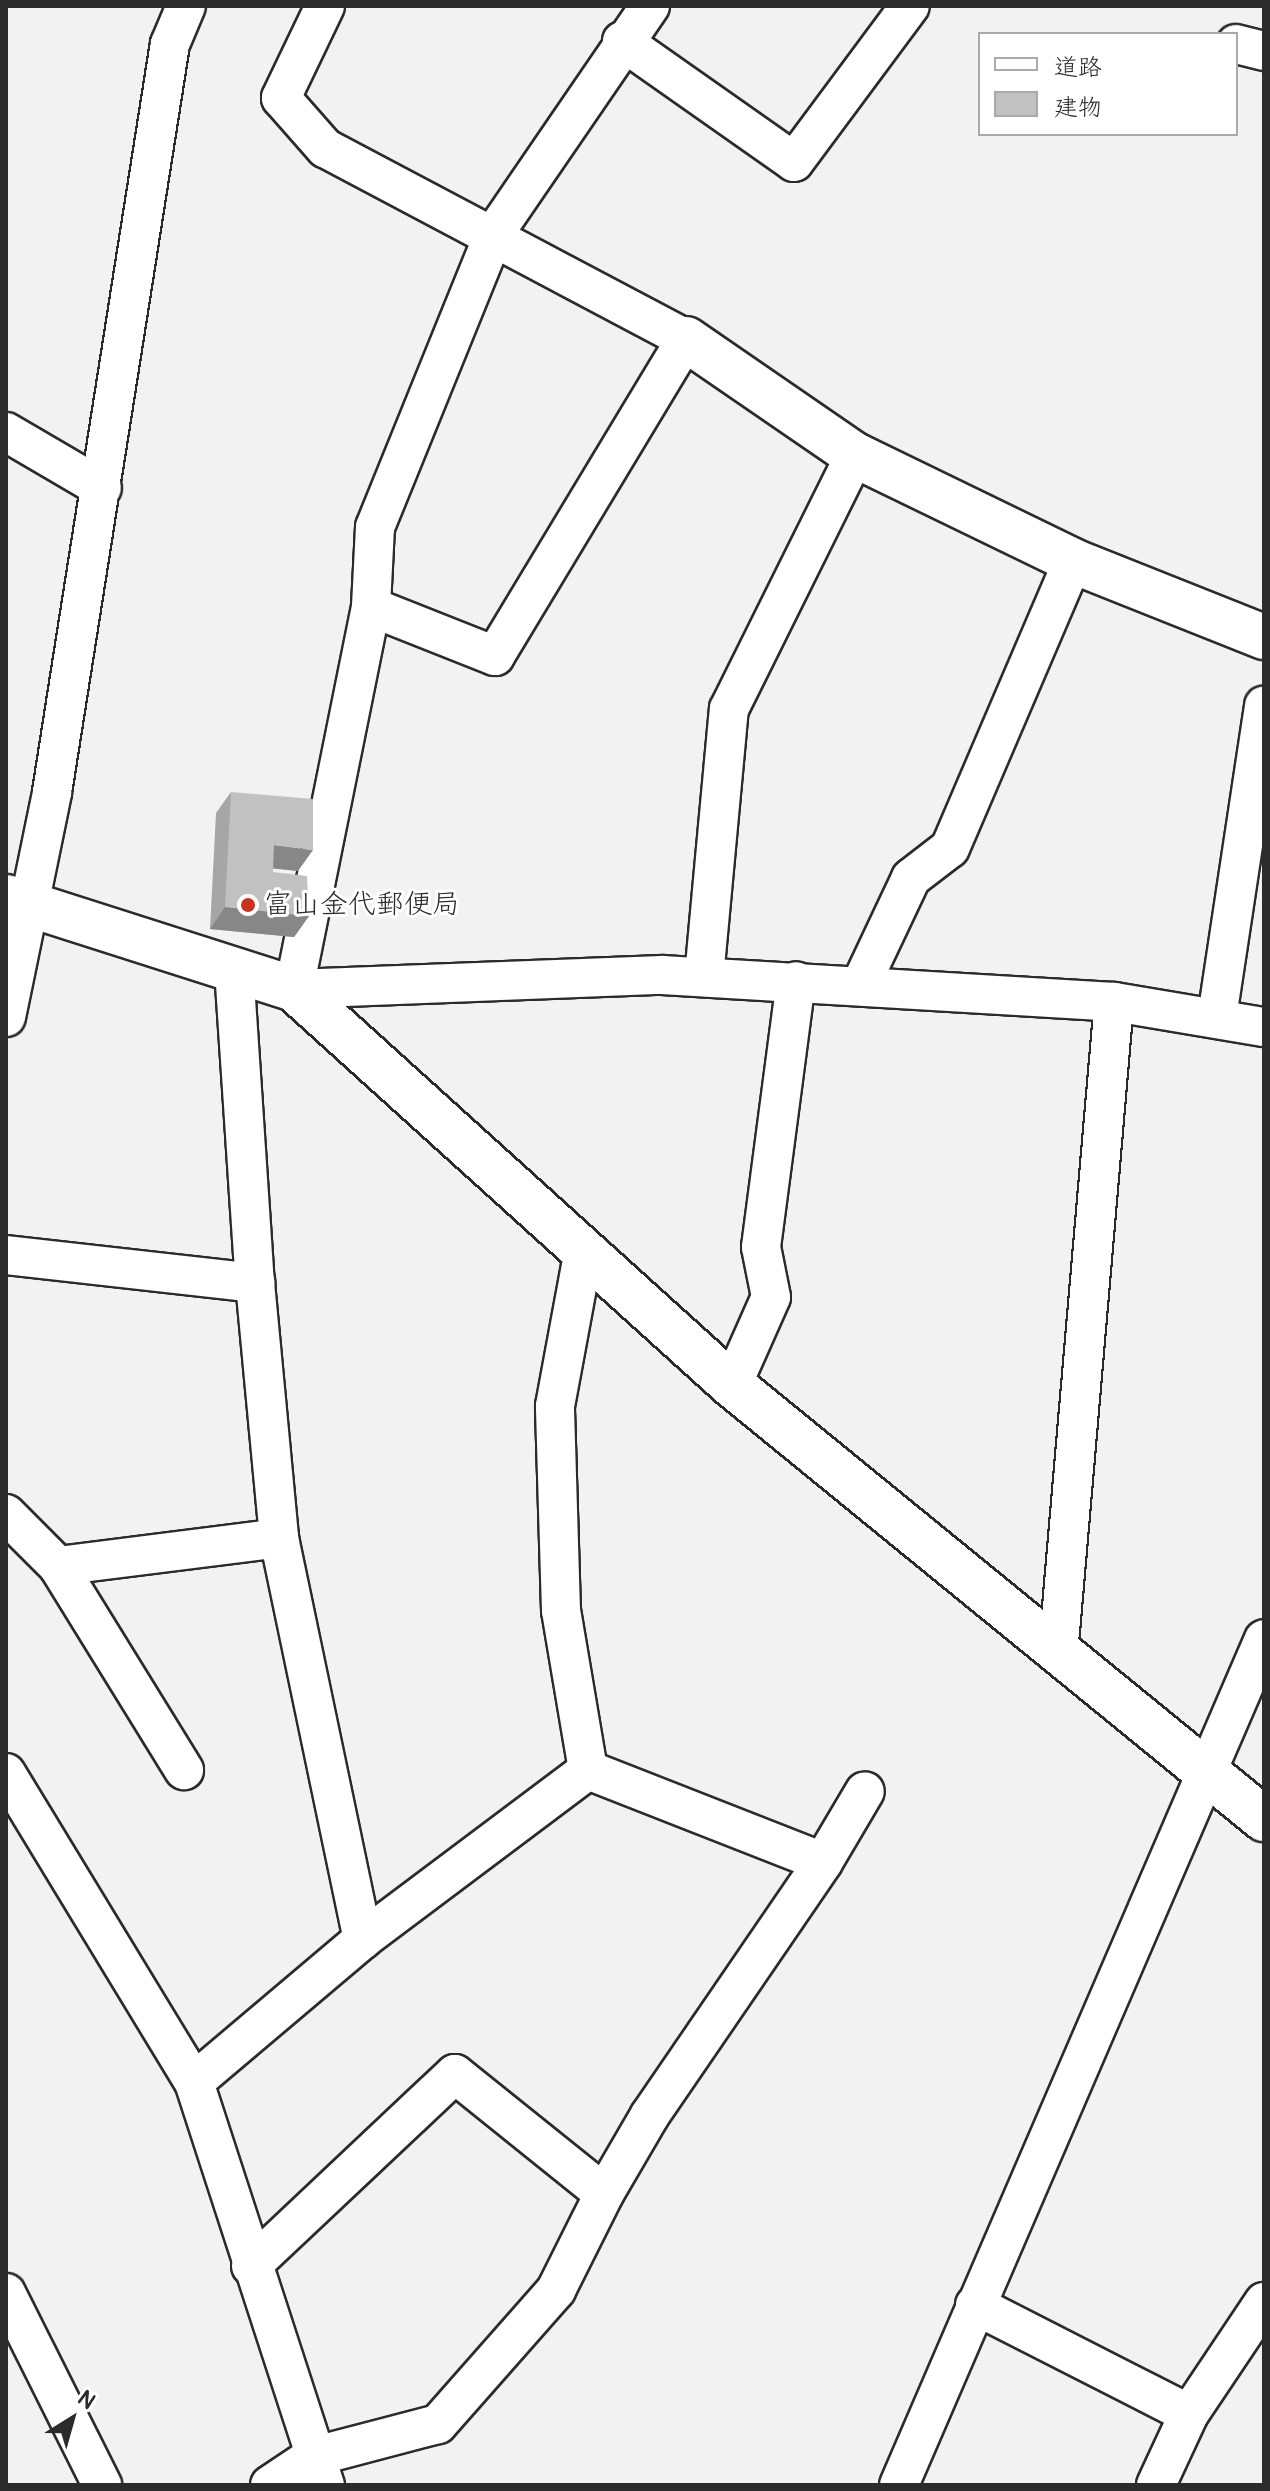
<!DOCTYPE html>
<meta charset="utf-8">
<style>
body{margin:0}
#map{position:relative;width:1270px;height:2491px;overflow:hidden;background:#f2f2f2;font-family:Pangolin,"Klee One",sans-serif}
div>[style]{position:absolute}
.roads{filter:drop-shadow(2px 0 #2b2b2b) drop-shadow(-2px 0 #2b2b2b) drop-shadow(0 2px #2b2b2b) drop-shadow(0 -2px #2b2b2b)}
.minor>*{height:38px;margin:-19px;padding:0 19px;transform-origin:19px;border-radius:19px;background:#fff}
.tertiary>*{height:44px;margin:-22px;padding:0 22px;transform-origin:22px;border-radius:22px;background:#fff}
.wall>*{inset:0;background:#a6a6a6}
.shaded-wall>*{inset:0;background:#878787}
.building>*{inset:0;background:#c1c1c1}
.dots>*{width:22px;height:22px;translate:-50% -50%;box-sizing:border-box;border:4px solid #fff;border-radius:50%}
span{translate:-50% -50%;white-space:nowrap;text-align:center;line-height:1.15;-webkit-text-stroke:6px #fff;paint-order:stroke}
.poi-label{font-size:28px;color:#2b2b2b}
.left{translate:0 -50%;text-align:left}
.frame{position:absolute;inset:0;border:8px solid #2b2b2b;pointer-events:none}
.legend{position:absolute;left:978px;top:32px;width:260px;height:104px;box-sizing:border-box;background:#fff;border:2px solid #aaa;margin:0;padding:10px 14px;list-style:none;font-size:24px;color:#2b2b2b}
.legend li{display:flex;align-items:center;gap:16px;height:40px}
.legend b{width:40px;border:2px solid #aaa}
.north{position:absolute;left:32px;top:2379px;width:80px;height:80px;-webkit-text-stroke:6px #fff;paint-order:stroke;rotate:37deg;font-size:22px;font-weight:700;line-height:32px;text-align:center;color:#2b2b2b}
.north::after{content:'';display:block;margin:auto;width:28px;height:36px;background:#2b2b2b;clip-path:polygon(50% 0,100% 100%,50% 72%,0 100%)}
</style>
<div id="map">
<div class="roads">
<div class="minor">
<div style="left:325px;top:6px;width:102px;rotate:115.6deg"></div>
<div style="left:281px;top:98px;width:67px;rotate:48.7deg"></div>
<div style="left:325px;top:148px;width:408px;rotate:27.9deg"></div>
<div style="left:686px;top:339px;width:370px;rotate:121.1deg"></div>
<div style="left:495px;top:656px;width:133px;rotate:-158.4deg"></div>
<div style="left:650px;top:6px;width:276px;rotate:124.4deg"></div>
<div style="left:494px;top:234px;width:316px;rotate:112.1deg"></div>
<div style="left:375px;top:527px;width:80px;rotate:92.9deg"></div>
<div style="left:371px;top:607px;width:390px;rotate:101.4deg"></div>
<div style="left:294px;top:989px;width:368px;rotate:-2.2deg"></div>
<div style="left:662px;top:975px;width:453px;rotate:3.4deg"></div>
<div style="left:1114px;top:1002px;width:152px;rotate:9.5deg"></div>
<div style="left:622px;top:41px;width:210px;rotate:35.1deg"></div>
<div style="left:794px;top:162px;width:194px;rotate:-53.4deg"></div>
<div style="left:1236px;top:44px;width:29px;rotate:14deg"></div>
<div style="left:6px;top:432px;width:111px;rotate:30.3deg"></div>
<div style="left:234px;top:969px;width:315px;rotate:86.2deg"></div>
<div style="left:704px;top:977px;width:269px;rotate:-84.7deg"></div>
<div style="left:729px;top:709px;width:284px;rotate:-63.6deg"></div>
<div style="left:861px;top:984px;width:117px;rotate:-64.7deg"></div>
<div style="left:911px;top:878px;width:49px;rotate:-37.6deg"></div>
<div style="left:950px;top:848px;width:312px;rotate:-66.8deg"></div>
<div style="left:6px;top:1017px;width:230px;rotate:-78.4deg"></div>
<div style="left:52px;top:792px;width:757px;rotate:-81.04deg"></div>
<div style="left:170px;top:44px;width:41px;rotate:-67.2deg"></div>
<div style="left:1217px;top:1017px;width:315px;rotate:-81.4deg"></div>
<div style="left:6px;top:1255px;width:251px;rotate:6.4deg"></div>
<div style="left:255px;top:1283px;width:256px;rotate:84.6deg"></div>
<div style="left:279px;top:1538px;width:410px;rotate:78.2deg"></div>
<div style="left:732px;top:1385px;width:96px;rotate:-66.1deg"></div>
<div style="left:771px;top:1297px;width:51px;rotate:-101.3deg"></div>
<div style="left:761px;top:1247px;width:268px;rotate:-82.5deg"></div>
<div style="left:6px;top:1514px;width:74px;rotate:45deg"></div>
<div style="left:58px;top:1566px;width:223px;rotate:-7.2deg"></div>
<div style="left:58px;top:1566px;width:240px;rotate:58.3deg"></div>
<div style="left:1058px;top:1654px;width:654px;rotate:-85.09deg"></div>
<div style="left:588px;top:1770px;width:252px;rotate:21.4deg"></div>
<div style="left:823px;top:1862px;width:82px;rotate:-59.4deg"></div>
<div style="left:6px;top:1773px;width:362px;rotate:58.7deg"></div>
<div style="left:194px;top:2082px;width:424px;rotate:72deg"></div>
<div style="left:194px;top:2082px;width:221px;rotate:-40.2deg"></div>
<div style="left:363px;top:1939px;width:281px;rotate:-36.9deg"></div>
<div style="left:588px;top:1770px;width:161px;rotate:-99.6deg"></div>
<div style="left:561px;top:1611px;width:205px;rotate:-91.7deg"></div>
<div style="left:555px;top:1406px;width:154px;rotate:-79.5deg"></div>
<div style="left:251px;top:2266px;width:280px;rotate:-43.3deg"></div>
<div style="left:455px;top:2074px;width:191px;rotate:38.8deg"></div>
<div style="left:604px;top:2194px;width:91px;rotate:-59.8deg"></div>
<div style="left:650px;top:2115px;width:306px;rotate:-55.6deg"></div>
<div style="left:6px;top:2293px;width:215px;rotate:63.4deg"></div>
<div style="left:975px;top:2305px;width:240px;rotate:27deg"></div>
<div style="left:1189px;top:2414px;width:135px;rotate:-56.2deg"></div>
<div style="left:270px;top:2485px;width:50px;rotate:-33.7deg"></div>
<div style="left:312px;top:2457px;width:130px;rotate:-14.7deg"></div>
<div style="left:438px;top:2424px;width:179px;rotate:-48.6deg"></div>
<div style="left:556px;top:2290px;width:107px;rotate:-63.4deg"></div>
<div style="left:899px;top:2485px;width:921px;rotate:-66.66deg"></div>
<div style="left:1156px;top:2485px;width:78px;rotate:-65.1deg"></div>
</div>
<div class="tertiary">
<div style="left:686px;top:339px;width:205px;rotate:34.5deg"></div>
<div style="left:855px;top:455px;width:242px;rotate:25.9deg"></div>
<div style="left:1073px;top:561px;width:206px;rotate:21.7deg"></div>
<div style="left:6px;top:897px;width:302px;rotate:17.7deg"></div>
<div style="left:294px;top:989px;width:590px;rotate:42.12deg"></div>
<div style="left:732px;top:1385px;width:687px;rotate:39.21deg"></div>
</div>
</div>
<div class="wall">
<div style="clip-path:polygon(231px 792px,298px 871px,273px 868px,273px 872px,309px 916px,294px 937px,210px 929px,216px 813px)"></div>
</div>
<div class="shaded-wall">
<div style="clip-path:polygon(274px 845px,313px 850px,298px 871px,258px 867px)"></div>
<div style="clip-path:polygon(225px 907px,309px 916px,294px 937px,210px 929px)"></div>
</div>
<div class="building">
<div style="clip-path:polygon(231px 792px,313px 799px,313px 850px,274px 845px,273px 872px,307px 876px,309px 916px,225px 907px)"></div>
</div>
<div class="dots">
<div style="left:248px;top:905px;background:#c8321e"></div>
</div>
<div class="poi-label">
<span class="left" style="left:264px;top:905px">富山金代郵便局</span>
</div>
<div class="frame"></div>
<ul class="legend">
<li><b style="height:10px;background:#fff"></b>道路</li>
<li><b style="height:22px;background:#c1c1c1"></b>建物</li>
</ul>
<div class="north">N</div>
</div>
